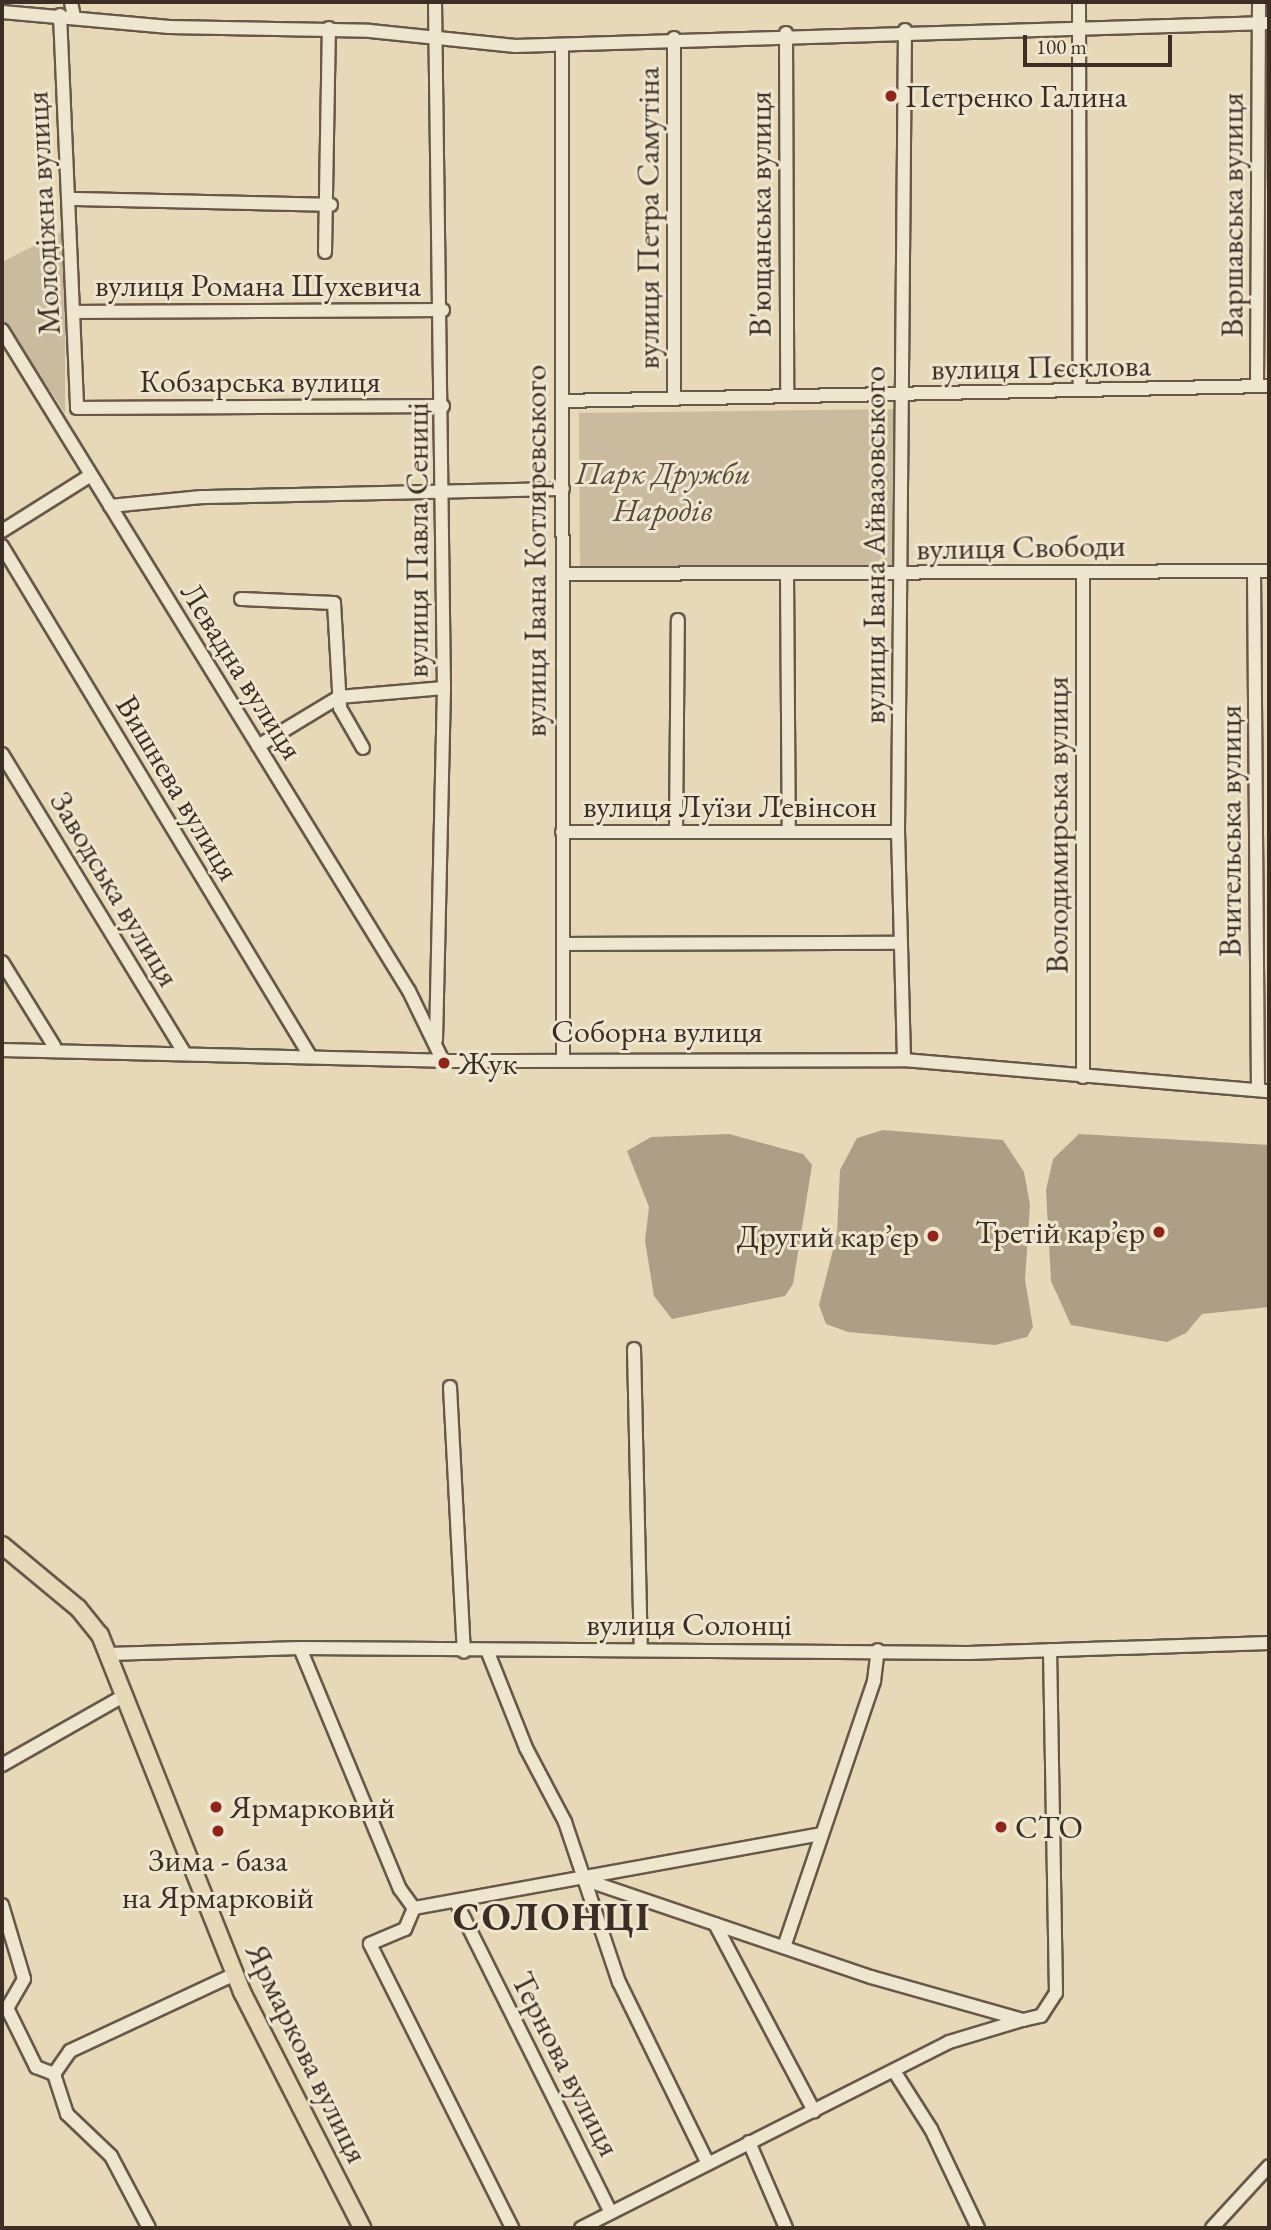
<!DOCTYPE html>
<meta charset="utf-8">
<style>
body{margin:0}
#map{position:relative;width:1271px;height:2230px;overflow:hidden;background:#e7d8b7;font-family:"EB Garamond",serif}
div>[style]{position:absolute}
.green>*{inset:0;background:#cabb9e}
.water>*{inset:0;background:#ae9e85}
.roads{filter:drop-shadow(2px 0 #68584a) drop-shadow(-2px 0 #68584a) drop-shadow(0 2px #68584a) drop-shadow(0 -2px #68584a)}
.minor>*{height:12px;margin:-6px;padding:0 6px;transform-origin:6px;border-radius:6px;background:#efe6d0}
.major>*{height:16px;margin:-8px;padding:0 8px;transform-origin:8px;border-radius:8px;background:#e7d8b7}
.dots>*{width:19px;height:19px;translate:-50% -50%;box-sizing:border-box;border:4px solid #efe6d0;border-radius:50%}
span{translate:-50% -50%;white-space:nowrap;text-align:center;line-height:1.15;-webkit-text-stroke:6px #efe6d0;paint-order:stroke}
.poi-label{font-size:32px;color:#3e2d25}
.left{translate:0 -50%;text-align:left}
.right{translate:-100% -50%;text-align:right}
.street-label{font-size:32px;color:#3e2d25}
.park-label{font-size:32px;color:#5a493d;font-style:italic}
.district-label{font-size:38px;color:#3e2d25;font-weight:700;letter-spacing:2px}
.frame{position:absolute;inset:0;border:4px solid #3e2d25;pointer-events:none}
.scale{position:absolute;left:1023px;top:35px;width:149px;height:32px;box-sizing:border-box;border:4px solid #3e2d25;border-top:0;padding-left:9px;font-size:21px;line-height:24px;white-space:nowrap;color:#3e2d25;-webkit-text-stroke:5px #efe6d0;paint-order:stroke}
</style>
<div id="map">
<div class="green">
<div style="clip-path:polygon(65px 230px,65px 413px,2px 318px,2px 262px)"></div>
<div style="clip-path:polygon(900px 409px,899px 572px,580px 574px,579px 413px)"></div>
</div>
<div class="water">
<div style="clip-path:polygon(883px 1130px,1003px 1140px,1024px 1172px,1030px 1205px,1025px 1280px,1033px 1327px,1027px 1337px,995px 1345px,848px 1332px,826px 1324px,819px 1305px,837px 1234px,840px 1170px,857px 1138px)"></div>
<div style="clip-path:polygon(729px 1134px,803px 1154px,812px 1165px,793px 1284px,785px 1296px,672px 1319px,654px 1296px,645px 1241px,649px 1207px,627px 1151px,651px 1137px)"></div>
<div style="clip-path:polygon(1079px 1134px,1269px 1145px,1269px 1307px,1202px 1314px,1186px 1333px,1167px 1342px,1071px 1325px,1051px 1281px,1046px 1190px,1053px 1159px)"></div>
</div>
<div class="roads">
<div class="minor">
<div style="left:71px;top:2px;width:15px;rotate:79deg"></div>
<div style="left:435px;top:2px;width:686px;rotate:89.25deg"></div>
<div style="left:444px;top:688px;width:352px;rotate:91.3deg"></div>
<div style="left:1079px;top:2px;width:387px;rotate:89.9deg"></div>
<div style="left:2px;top:12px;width:168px;rotate:5.1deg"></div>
<div style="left:169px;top:27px;width:201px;rotate:1.1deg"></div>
<div style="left:370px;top:31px;width:146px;rotate:5.9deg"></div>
<div style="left:515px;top:46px;width:754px;rotate:-1.75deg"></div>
<div style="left:60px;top:15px;width:393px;rotate:87.5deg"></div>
<div style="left:786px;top:33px;width:362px;rotate:89.8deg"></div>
<div style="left:562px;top:45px;width:1011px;rotate:89.94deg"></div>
<div style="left:71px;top:199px;width:260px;rotate:1.3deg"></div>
<div style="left:325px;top:252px;width:224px;rotate:-89deg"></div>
<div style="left:75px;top:312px;width:368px;rotate:-0.3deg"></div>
<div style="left:2px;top:330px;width:776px;rotate:58.38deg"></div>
<div style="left:409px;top:991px;width:78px;rotate:64.1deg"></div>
<div style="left:1257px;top:386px;width:384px;rotate:-89.7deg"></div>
<div style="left:674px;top:397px;width:359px;rotate:-90deg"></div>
<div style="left:562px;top:401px;width:707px;rotate:-1.22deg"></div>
<div style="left:77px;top:408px;width:366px;rotate:-0.3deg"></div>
<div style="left:110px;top:506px;width:92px;rotate:-5.6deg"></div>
<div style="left:202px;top:497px;width:361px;rotate:-1.3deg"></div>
<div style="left:2px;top:531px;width:105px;rotate:-32.2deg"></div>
<div style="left:2px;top:546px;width:596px;rotate:58.87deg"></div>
<div style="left:1254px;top:571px;width:519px;rotate:89.56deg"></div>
<div style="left:1083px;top:572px;width:505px;rotate:90deg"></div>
<div style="left:563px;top:574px;width:706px;rotate:-0.24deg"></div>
<div style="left:787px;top:574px;width:258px;rotate:89.6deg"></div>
<div style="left:241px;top:599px;width:93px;rotate:2.5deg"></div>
<div style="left:334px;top:603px;width:105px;rotate:86.7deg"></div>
<div style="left:340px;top:708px;width:46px;rotate:60.1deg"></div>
<div style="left:258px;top:746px;width:95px;rotate:-31.2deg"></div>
<div style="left:339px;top:697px;width:105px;rotate:-4.9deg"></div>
<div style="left:2px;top:754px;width:348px;rotate:58.6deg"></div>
<div style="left:676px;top:831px;width:211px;rotate:-89.5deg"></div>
<div style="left:562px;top:832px;width:336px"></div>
<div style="left:563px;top:944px;width:338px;rotate:-0.2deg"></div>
<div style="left:2px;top:962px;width:99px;rotate:58.2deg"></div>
<div style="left:2px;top:1050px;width:441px;rotate:1.4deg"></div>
<div style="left:443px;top:1061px;width:461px;rotate:-0.1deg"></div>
<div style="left:904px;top:1060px;width:366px;rotate:4.9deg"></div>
<div style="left:904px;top:1060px;width:228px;rotate:-91.5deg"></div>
<div style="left:898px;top:832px;width:802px;rotate:-89.5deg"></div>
<div style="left:634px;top:1349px;width:300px;rotate:88.7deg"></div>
<div style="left:450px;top:1387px;width:265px;rotate:87deg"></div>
<div style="left:300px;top:1648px;width:261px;rotate:67.5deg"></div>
<div style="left:400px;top:1889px;width:24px;rotate:54deg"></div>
<div style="left:414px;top:1908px;width:23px;rotate:113deg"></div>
<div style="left:405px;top:1929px;width:38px;rotate:157deg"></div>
<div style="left:370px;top:1944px;width:318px;rotate:63.4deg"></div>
<div style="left:487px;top:1650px;width:105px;rotate:68.3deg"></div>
<div style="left:526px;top:1748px;width:84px;rotate:62.2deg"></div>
<div style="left:565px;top:1822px;width:169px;rotate:71.4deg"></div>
<div style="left:619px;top:1982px;width:200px;rotate:63.9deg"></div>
<div style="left:109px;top:1654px;width:191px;rotate:-1.8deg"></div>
<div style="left:300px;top:1648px;width:668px;rotate:0.43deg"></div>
<div style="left:968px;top:1653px;width:301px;rotate:-1.9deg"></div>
<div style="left:2px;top:1765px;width:142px;rotate:-29.6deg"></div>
<div style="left:580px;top:1878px;width:307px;rotate:18.8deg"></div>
<div style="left:871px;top:1977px;width:158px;rotate:15.8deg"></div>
<div style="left:1023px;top:2020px;width:18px;rotate:-13deg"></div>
<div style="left:1041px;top:2016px;width:27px;rotate:-57deg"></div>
<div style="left:1056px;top:1993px;width:343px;rotate:-91deg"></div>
<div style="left:456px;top:1902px;width:347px;rotate:63.5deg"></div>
<div style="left:2px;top:1905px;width:77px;rotate:73.4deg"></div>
<div style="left:24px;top:1979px;width:34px;rotate:120deg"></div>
<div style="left:7px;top:2008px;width:66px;rotate:63.8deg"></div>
<div style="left:36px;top:2067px;width:19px;rotate:21deg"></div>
<div style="left:54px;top:2074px;width:42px;rotate:72deg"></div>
<div style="left:67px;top:2114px;width:61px;rotate:43.7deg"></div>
<div style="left:111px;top:2156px;width:81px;rotate:62.2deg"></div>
<div style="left:414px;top:1908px;width:413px;rotate:-10.3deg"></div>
<div style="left:715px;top:1924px;width:212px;rotate:62.1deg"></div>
<div style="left:784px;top:1947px;width:281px;rotate:-71.3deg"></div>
<div style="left:874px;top:1681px;width:31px;rotate:-83deg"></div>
<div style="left:894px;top:2071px;width:69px;rotate:57.5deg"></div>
<div style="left:931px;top:2129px;width:110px;rotate:64.6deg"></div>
<div style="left:54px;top:2074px;width:28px;rotate:-55deg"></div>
<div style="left:70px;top:2051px;width:182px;rotate:-25deg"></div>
<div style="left:749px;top:2142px;width:94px;rotate:66.7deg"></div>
<div style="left:581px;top:2228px;width:412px;rotate:-26.8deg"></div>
<div style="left:949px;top:2042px;width:73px;rotate:-16.7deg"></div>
<div style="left:1212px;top:2228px;width:84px;rotate:-47.4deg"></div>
</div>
<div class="major">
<div style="left:2px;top:1545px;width:99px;rotate:39.7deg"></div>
<div style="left:78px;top:1608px;width:35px;rotate:51deg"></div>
<div style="left:100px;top:1635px;width:384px;rotate:68.3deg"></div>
<div style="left:242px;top:1992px;width:265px;rotate:63deg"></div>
</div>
</div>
<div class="dots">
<div style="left:891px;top:96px;background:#8f2418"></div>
<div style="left:444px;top:1063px;background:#8f2418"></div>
<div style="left:1159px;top:1232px;background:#8f2418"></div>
<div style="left:933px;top:1236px;background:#8f2418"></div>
<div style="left:216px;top:1807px;background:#8f2418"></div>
<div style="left:1001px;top:1827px;background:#8f2418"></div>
<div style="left:218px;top:1831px;background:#8f2418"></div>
</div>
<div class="poi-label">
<span class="left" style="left:905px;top:96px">Петренко Галина</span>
<span class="left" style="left:458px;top:1063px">Жук</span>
<span class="right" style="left:1145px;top:1232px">Третій кар’єр</span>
<span class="right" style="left:919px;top:1236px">Другий кар’єр</span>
<span class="left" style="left:230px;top:1807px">Ярмарковий</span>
<span class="left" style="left:1015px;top:1827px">СТО</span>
<span style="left:218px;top:1879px">Зима - база<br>на Ярмарковій</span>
</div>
<div class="street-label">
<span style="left:43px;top:213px;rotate:-93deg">Молодіжна вулиця</span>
<span style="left:760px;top:214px;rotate:-90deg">В'ющанська вулиця</span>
<span style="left:1232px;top:215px;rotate:-90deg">Варшавська вулиця</span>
<span style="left:648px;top:218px;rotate:-90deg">вулиця Петра Самутіна</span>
<span style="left:258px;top:285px">вулиця Романа Шухевича</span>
<span style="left:1041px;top:367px;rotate:-1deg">вулиця Пєсклова</span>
<span style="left:260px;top:381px">Кобзарська вулиця</span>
<span style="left:417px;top:540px;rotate:-90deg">вулиця Павла Сениці</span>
<span style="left:874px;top:545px;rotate:-90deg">вулиця Івана Айвазовського</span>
<span style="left:1021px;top:547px;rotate:-1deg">вулиця Свободи</span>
<span style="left:535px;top:551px;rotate:-90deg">вулиця Івана Котляревського</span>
<span style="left:242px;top:671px;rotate:58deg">Левадна вулиця</span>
<span style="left:178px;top:788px;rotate:59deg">Вишнева вулиця</span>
<span style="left:730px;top:806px">вулиця Луїзи Левінсон</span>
<span style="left:1057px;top:825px;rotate:-90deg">Володимирська вулиця</span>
<span style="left:1230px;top:831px;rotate:-90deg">Вчительська вулиця</span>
<span style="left:115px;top:889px;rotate:59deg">Заводська вулиця</span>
<span style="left:657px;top:1031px">Соборна вулиця</span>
<span style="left:689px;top:1624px">вулиця Солонці</span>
<span style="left:307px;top:2053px;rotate:64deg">Ярмаркова вулиця</span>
<span style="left:566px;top:2064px;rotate:63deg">Тернова вулиця</span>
</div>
<div class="park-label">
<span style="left:663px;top:492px">Парк Дружби<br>Народів</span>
</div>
<div class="district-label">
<span style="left:552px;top:1917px">СОЛОНЦІ</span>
</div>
<div class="frame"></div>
<div class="scale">100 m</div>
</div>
